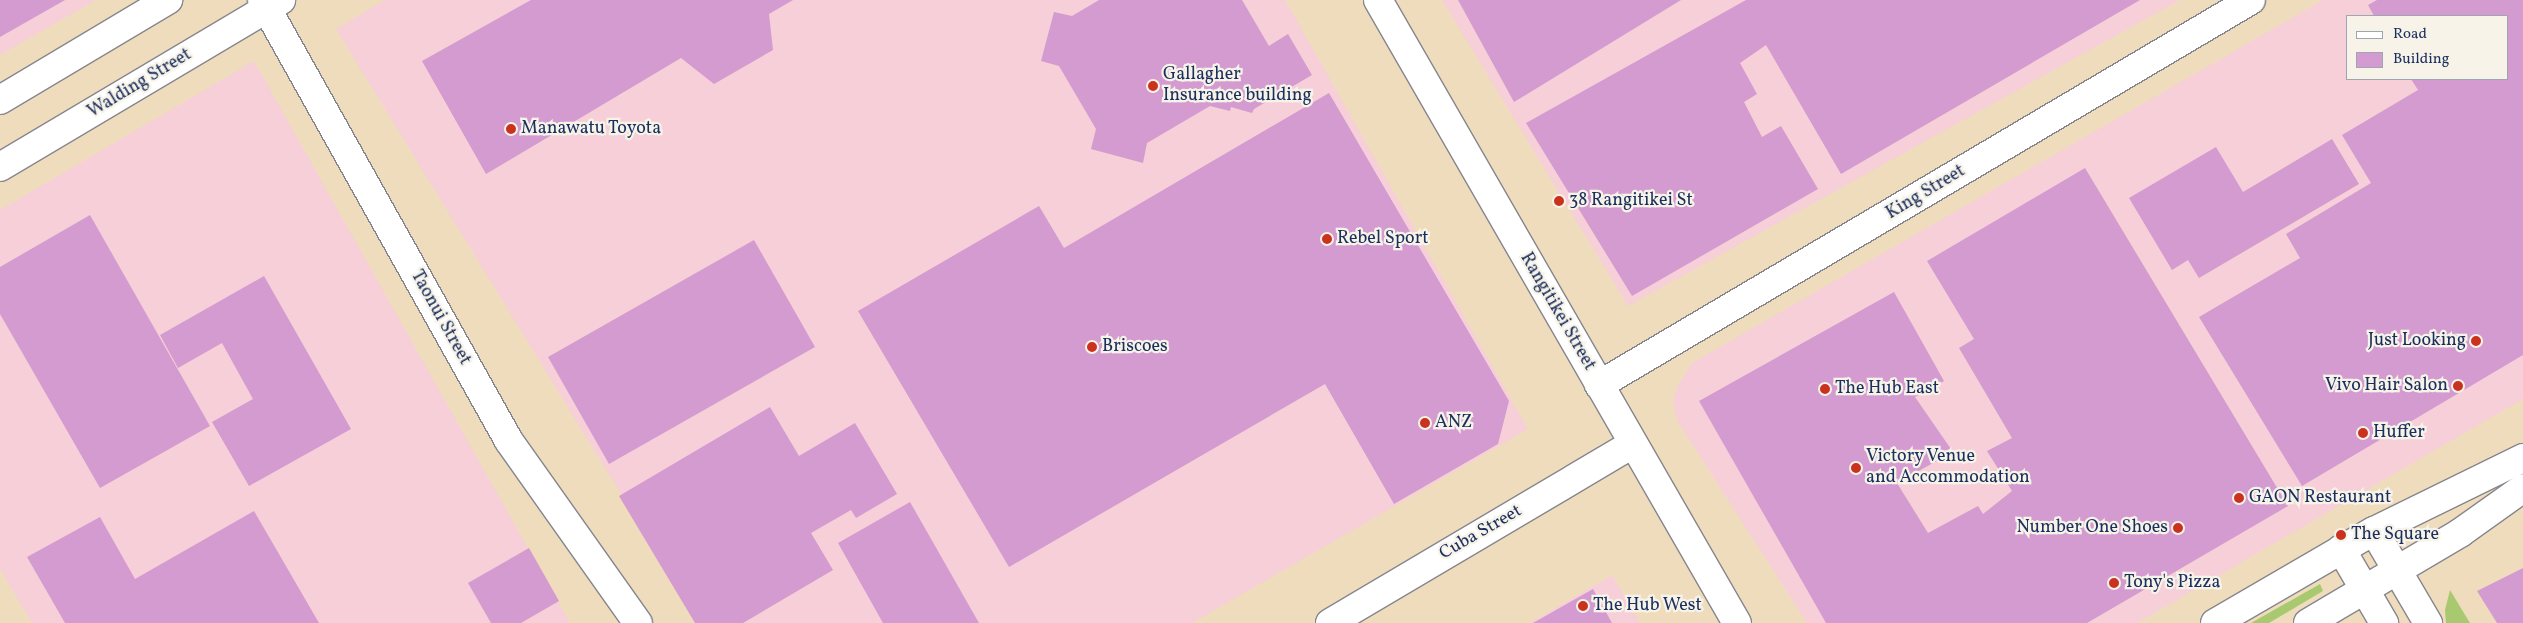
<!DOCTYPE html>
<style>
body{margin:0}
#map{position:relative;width:2523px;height:623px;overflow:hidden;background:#efdcbc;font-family:Vollkorn,serif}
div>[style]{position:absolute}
.built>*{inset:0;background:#f6cfd8}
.green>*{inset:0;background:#a9c971}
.building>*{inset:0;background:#d39bcf}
.roads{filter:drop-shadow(1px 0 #85868d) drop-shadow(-1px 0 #85868d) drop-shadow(0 1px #85868d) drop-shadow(0 -1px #85868d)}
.street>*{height:28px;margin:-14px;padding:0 14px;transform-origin:14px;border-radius:14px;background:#fff}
.secondary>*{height:28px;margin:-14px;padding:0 14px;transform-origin:14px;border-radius:14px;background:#fff}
.dots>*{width:14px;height:14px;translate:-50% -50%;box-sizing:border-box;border:2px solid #f7f3e8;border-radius:50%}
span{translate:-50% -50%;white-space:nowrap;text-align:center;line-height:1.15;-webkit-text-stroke:4.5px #f7f3e8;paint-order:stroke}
.poi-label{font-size:18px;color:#1b2f5e}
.left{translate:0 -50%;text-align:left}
.right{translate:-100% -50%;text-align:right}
.street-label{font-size:18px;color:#1b2f5e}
.legend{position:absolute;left:2346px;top:15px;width:162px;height:65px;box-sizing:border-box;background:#f7f3e8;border:1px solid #9fa5b1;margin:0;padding:6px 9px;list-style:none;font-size:15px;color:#1b2f5e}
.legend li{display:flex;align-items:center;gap:10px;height:25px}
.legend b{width:25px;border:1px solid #9fa5b1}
</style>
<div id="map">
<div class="built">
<div style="clip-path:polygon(0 0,96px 0,0 55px)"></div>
<div style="clip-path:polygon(385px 0,1285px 0,1528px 429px,1192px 623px,700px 623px,336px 29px)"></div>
<div style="clip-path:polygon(1442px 0,2180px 0,1628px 306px)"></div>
<div style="clip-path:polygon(evenodd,2323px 0,2523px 0,2523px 399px,2137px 623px,1807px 623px,1678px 422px,1673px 403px,1677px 387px,1692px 363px,2323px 0,2347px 16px,2507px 16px,2507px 79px,2347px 79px,2347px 16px)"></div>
<div style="clip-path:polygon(254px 61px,570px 623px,32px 623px,0 569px,0 210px)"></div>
<div style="clip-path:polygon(1612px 575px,1640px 623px,1530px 623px)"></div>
</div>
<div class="green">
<div style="clip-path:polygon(2320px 584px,2323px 591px,2269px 623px,2251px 623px)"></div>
<div style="clip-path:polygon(2450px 590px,2470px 623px,2446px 623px,2445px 610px)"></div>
</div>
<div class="building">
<div style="clip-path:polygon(0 0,65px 0,0 37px)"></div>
<div style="clip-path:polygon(531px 0,793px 0,769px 14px,773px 50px,714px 84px,681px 58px,486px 174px,422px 61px)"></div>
<div style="clip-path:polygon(1099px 0,1242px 0,1269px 46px,1288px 34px,1312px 75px,1254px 109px,1252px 113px,1231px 107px,1230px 111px,1210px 106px,1147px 143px,1143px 163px,1091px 149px,1096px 129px,1059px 66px,1041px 61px,1054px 12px,1072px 16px)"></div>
<div style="clip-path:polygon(1458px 0,1681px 0,1514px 102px)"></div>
<div style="clip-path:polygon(1746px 0,2140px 0,1841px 174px,1766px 45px,1740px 63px,1757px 94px,1744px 102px,1762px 137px,1781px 126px,1818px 189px,1632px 296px,1526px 123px)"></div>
<div style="clip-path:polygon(2377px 0,2523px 0,2523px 355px,2302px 486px,2199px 317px,2300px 258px,2286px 234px,2371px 183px,2342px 135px,2418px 90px,2411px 79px,2507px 79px,2507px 16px,2374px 16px,2368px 5px)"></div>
<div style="clip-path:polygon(1329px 93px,1509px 401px,1498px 444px,1394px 504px,1325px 384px,1009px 567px,858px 311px,1039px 206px,1064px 248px)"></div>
<div style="clip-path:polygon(2332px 139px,2359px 184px,2199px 278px,2188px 260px,2172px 270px,2129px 198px,2216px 147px,2243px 192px)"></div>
<div style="clip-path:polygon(2085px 168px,2288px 506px,2087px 623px,1826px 623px,1699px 401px,1894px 292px,1944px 381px,1915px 397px,1953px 452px,1897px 483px,1928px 533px,1978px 506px,1983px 514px,2012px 491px,1987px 451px,2012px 438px,1959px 348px,1974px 339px,1927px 261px)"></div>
<div style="clip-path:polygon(90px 215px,210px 426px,100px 488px,0 314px,0 267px)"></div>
<div style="clip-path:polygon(754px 240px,815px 347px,609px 464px,548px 357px)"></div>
<div style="clip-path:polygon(264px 276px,351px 429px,249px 486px,212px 422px,253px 399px,222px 343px,178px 368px,160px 335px)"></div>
<div style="clip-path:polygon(770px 407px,799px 456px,855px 423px,897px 494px,856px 518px,851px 510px,811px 533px,833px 570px,743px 623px,695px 623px,619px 496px)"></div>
<div style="clip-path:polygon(910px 502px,979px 623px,883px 623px,838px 543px)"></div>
<div style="clip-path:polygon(254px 511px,319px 623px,65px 623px,27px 557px,100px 517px,135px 579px)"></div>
<div style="clip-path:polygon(529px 548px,559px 601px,521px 623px,491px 623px,468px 583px)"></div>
<div style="clip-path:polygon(2523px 568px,2523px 623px,2497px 623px,2477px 591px)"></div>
<div style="clip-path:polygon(1593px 589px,1612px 623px,1533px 623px)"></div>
</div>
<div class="roads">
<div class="street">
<div style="left:262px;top:0;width:505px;rotate:60.75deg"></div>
<div style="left:509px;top:441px;width:223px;rotate:54.7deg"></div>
<div style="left:1378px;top:0;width:719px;rotate:60.05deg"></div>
<div style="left:1599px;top:385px;width:757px;rotate:-30.56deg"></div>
<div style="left:2374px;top:531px;width:107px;rotate:59.6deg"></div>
<div style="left:2341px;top:549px;width:86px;rotate:59.8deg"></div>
<div style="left:1330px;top:623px;width:352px;rotate:-30.6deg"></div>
<div style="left:2215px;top:623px;width:184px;rotate:-30.1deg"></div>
<div style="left:2374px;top:531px;width:166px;rotate:-26.1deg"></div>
<div style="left:2308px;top:623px;width:177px;rotate:-30.6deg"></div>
<div style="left:2460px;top:533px;width:77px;rotate:-35.5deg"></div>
</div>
<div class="secondary">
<div style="left:0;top:100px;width:196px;rotate:-30.8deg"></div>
<div style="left:0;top:167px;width:327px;rotate:-30.7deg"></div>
</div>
</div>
<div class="dots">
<div style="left:1153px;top:86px;background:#c8321e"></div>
<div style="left:511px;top:129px;background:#c8321e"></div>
<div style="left:1559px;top:201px;background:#c8321e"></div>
<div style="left:1327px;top:239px;background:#c8321e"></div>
<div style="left:2476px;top:341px;background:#c8321e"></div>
<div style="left:1092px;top:347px;background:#c8321e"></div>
<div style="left:2458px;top:386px;background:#c8321e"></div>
<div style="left:1825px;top:389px;background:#c8321e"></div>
<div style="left:1425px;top:423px;background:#c8321e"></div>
<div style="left:2363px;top:433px;background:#c8321e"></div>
<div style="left:1856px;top:468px;background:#c8321e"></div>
<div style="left:2239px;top:498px;background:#c8321e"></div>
<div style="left:2178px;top:528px;background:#c8321e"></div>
<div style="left:2341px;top:535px;background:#c8321e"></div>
<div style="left:2114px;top:583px;background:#c8321e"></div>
<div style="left:1583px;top:606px;background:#c8321e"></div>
</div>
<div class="poi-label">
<span class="left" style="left:1163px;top:86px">Gallagher<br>Insurance building</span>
<span class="left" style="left:521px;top:129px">Manawatu Toyota</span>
<span class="left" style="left:1569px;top:201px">38 Rangitikei St</span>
<span class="left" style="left:1337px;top:239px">Rebel Sport</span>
<span class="right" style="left:2466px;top:341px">Just Looking</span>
<span class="left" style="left:1102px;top:347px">Briscoes</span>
<span class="right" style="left:2448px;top:386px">Vivo Hair Salon</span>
<span class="left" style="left:1835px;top:389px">The Hub East</span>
<span class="left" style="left:1435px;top:423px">ANZ</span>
<span class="left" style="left:2373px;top:433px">Huffer</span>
<span class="left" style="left:1866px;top:468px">Victory Venue<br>and Accommodation</span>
<span class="left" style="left:2249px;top:498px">GAON Restaurant</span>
<span class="right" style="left:2168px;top:528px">Number One Shoes</span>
<span class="left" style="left:2351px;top:535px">The Square</span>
<span class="left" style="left:2124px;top:583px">Tony's Pizza</span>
<span class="left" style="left:1593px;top:606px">The Hub West</span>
</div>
<div class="street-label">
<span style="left:140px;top:84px;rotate:-31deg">Walding Street</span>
<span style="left:1926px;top:193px;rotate:-31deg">King Street</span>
<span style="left:1557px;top:312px;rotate:60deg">Rangitikei Street</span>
<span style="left:440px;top:318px;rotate:61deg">Taonui Street</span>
<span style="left:1481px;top:533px;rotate:-30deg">Cuba Street</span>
</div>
<ul class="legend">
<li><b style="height:6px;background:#fff"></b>Road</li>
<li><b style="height:14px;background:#d39bcf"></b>Building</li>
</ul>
</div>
